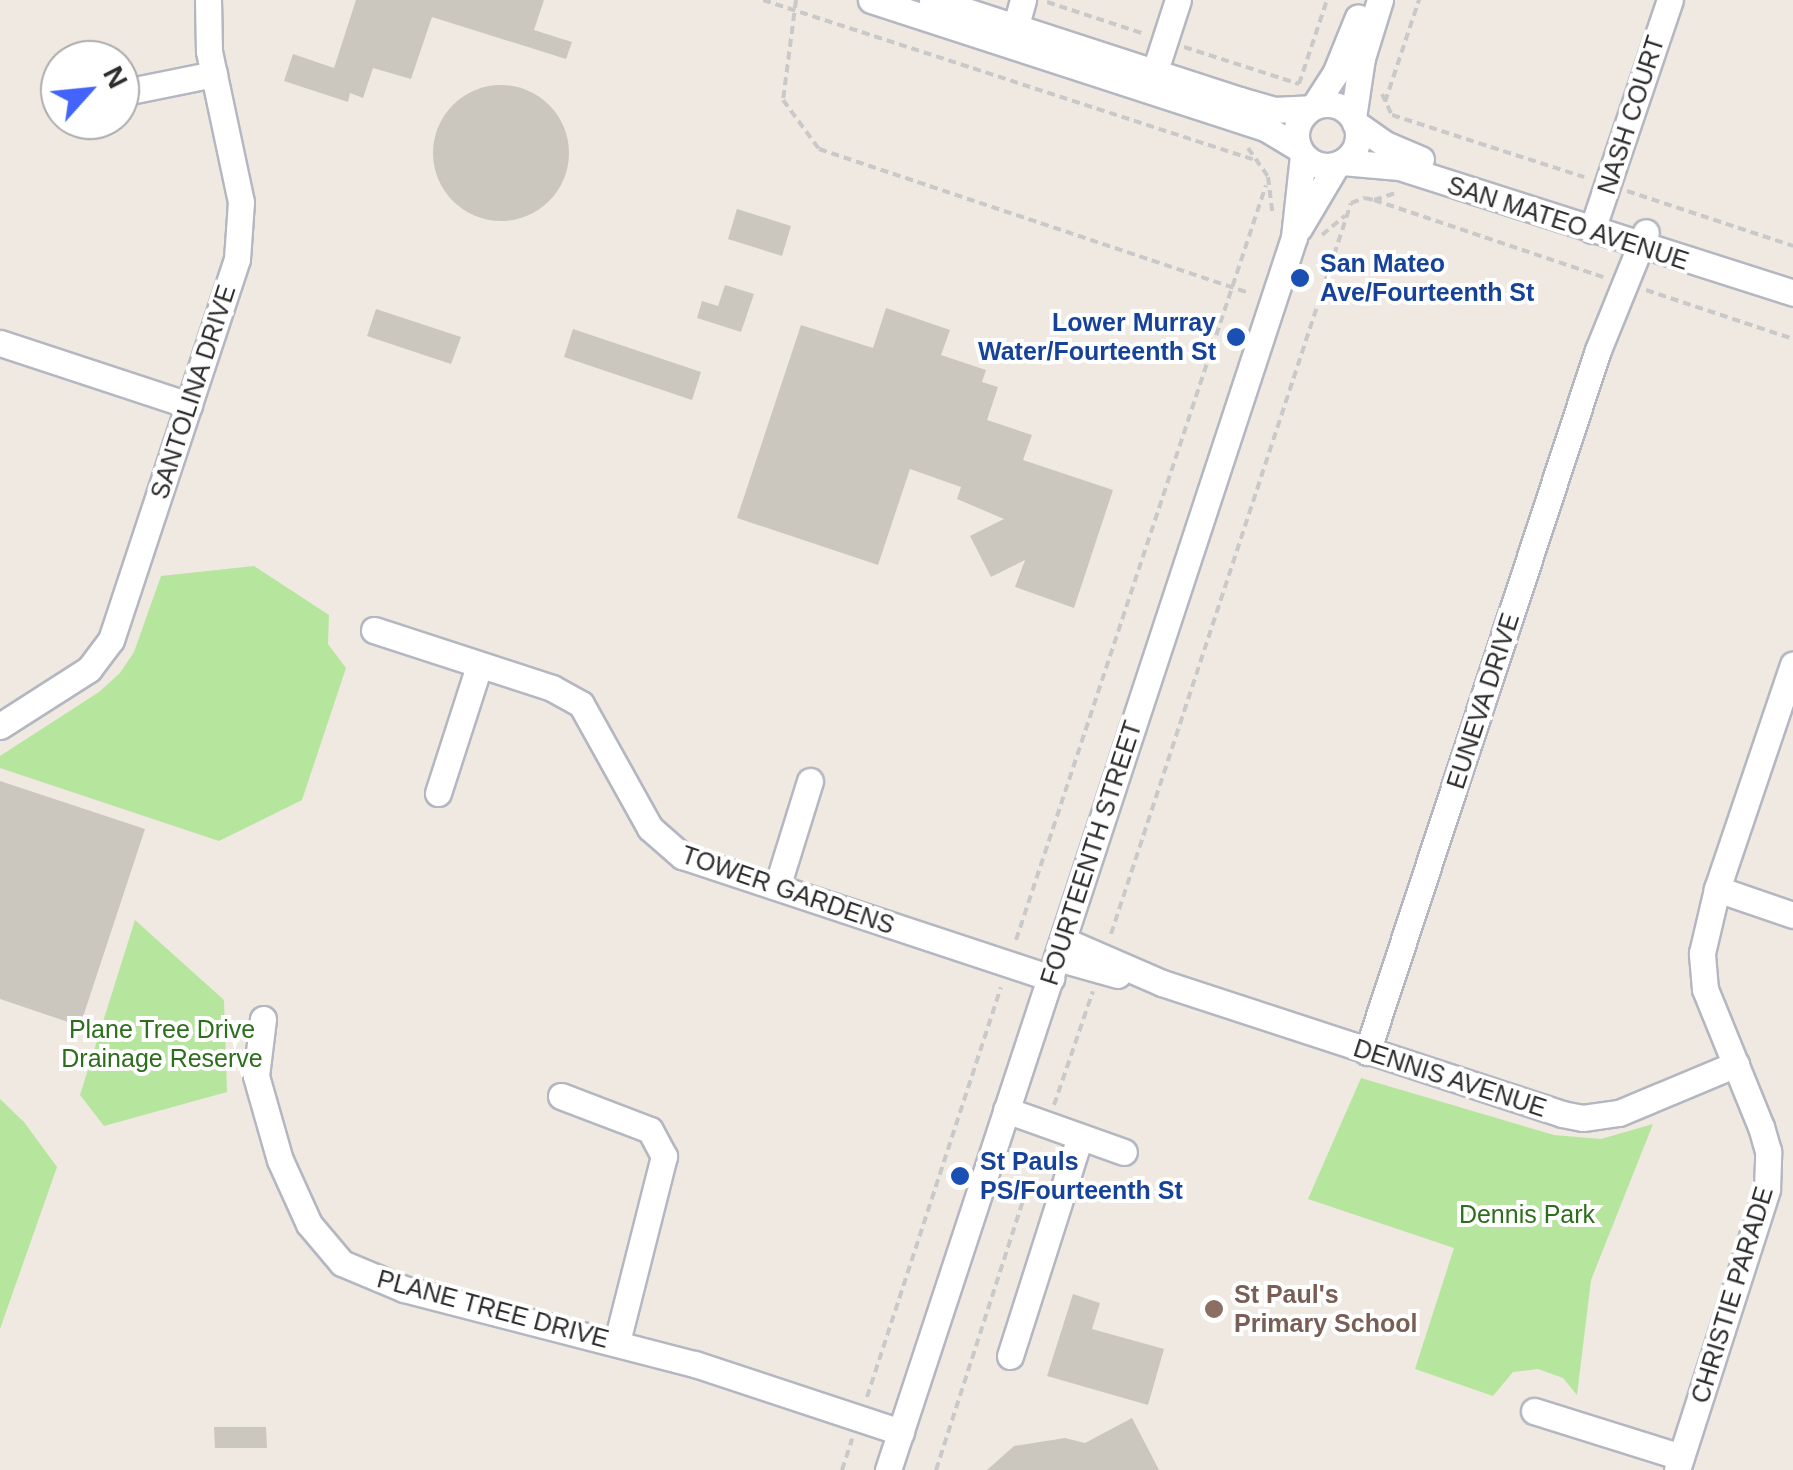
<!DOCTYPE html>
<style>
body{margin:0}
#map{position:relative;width:1793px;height:1470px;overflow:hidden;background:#efe9e1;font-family:Helvetica,sans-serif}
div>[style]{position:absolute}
.green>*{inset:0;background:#b6e59e}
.building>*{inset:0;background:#cbc7bf}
.round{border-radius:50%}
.path>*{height:4px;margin-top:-2px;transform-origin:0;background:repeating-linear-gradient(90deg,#c9c9c9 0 8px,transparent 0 13px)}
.roads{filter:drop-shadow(2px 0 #b4b7c1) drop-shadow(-2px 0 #b4b7c1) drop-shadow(0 2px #b4b7c1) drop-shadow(0 -2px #b4b7c1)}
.minor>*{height:25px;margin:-12.5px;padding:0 12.5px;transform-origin:12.5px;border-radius:12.5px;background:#fff}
.minor>.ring{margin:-12.5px;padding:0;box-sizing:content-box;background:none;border:25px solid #fff;border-radius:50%}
.dots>*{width:28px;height:28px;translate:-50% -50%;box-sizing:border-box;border:5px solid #fff;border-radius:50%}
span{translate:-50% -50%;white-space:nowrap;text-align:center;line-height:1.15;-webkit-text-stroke:8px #fff;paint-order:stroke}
.street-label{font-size:25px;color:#2e2e2e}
.transit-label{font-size:25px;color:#164399;font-weight:700}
.left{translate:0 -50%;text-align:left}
.right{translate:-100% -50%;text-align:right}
.park-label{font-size:25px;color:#2c6e1b}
.education-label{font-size:25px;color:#785e54;font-weight:700}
.north{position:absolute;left:40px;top:40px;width:100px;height:100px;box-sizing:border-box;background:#fff;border:2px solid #ababab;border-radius:50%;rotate:63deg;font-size:28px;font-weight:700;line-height:40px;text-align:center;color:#2e2e2e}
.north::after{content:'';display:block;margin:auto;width:35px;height:45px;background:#4264fb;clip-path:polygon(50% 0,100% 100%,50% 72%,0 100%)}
</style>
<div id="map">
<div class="green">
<div style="clip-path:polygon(254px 566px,329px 615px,328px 644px,346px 668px,302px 800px,219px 841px,0 768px,0 756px,99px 692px,120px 673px,134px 652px,161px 576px)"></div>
<div style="clip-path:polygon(135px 920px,224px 1000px,227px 1092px,104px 1126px,80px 1095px)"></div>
<div style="clip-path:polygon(1361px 1078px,1554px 1135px,1601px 1139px,1653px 1124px,1591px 1280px,1577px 1395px,1563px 1378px,1538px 1369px,1513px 1372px,1493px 1396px,1415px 1369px,1454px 1248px,1308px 1199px)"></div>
<div style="clip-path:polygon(0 1099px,24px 1122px,57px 1167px,0 1329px)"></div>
</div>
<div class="building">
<div style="clip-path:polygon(356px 0,544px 0,534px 30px,572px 42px,566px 59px,432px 17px,411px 79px,373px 68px,363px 98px,350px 93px,348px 102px,284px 81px,293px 54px,334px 68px)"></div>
<div class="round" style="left:433px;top:85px;width:136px;height:136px"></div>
<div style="clip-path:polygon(737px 209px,791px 226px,782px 256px,728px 239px)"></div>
<div style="clip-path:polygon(725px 285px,754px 294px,741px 332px,697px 318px,702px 301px,718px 306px)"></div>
<div style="clip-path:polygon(886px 308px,950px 330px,941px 355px,986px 370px,982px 382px,998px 387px,987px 420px,1032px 435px,1023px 460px,1113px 490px,1074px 608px,1015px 587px,1025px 560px,991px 577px,970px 536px,1004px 519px,957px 499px,961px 487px,910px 469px,878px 565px,737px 518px,801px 325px,873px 348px)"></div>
<div style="clip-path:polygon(376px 309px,461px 337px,451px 364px,367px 336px)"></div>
<div style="clip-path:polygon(573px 329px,701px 372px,692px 400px,564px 357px)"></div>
<div style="clip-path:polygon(0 781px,145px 829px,80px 1026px,0 999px)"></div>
<div style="clip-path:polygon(1073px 1294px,1100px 1303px,1092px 1329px,1164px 1349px,1148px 1405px,1047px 1376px)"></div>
<div style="clip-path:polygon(1132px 1418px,1159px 1470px,987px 1470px,1014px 1446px,1065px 1438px,1085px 1443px)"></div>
<div style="clip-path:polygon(214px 1427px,266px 1427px,267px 1448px,215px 1448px)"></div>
</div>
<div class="path">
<div style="left:763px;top:0;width:521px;rotate:18.02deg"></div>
<div style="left:796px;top:0;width:101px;rotate:97.4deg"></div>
<div style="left:783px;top:100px;width:61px;rotate:53.7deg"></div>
<div style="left:819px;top:149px;width:454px;rotate:18.5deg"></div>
<div style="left:1047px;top:2px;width:100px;rotate:18.1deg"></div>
<div style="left:1184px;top:47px;width:121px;rotate:17.8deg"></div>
<div style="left:1299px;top:84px;width:89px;rotate:-71.6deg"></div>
<div style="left:1382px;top:94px;width:23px;rotate:65deg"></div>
<div style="left:1392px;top:115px;width:202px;rotate:17.9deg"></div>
<div style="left:1385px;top:102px;width:108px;rotate:-71.6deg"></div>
<div style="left:1248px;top:148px;width:35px;rotate:55deg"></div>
<div style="left:1268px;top:177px;width:39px;rotate:83deg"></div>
<div style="left:1627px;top:191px;width:175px;rotate:18.3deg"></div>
<div style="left:1374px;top:200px;width:25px;rotate:-18deg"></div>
<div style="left:1322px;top:235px;width:30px;rotate:-40deg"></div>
<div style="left:1646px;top:290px;width:155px;rotate:18.4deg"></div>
<div style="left:1111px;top:934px;width:769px;rotate:-71.82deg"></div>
<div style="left:1351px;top:203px;width:15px;rotate:-20deg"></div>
<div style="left:1365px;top:198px;width:9px;rotate:13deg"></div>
<div style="left:1374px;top:200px;width:242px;rotate:18.6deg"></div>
<div style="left:1016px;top:940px;width:795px;rotate:-71.68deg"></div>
<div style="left:1054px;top:1105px;width:120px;rotate:-71.1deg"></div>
<div style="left:867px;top:1397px;width:431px;rotate:-71.9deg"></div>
<div style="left:842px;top:1470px;width:33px;rotate:-72deg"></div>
<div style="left:936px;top:1470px;width:338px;rotate:-72.1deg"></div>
</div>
<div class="roads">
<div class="minor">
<div style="left:871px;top:0;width:416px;rotate:18deg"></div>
<div style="left:1267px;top:129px;width:37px;rotate:31deg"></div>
<div style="left:932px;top:0;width:324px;rotate:18deg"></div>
<div style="left:1240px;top:100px;width:35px;rotate:16deg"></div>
<div style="left:1274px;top:110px;width:36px;rotate:-3deg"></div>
<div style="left:1011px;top:43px;width:45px;rotate:-74.4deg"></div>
<div style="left:1150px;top:86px;width:90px;rotate:-72deg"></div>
<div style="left:120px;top:93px;width:96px;rotate:-11.4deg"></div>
<div class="ring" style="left:1296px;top:104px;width:37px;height:37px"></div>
<div style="left:1314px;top:106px;width:38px;rotate:-57deg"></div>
<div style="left:1335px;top:74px;width:61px;rotate:-68deg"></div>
<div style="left:1353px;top:118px;width:61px;rotate:-81.5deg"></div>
<div style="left:1362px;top:58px;width:61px;rotate:-72.8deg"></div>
<div style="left:1355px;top:123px;width:37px;rotate:35deg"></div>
<div style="left:1385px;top:144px;width:39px;rotate:23deg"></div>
<div style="left:1342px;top:162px;width:57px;rotate:5deg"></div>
<div style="left:1399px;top:167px;width:414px;rotate:17.7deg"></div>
<div style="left:1299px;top:228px;width:74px;rotate:-59.3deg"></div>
<div style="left:1592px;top:230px;width:243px;rotate:-71.3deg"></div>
<div style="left:0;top:343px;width:199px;rotate:18.2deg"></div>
<div style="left:374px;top:630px;width:187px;rotate:18deg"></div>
<div style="left:552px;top:688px;width:33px;rotate:29deg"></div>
<div style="left:581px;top:704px;width:142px;rotate:60.9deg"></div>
<div style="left:650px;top:828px;width:43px;rotate:41.2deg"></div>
<div style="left:682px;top:856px;width:389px;rotate:18.3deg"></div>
<div style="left:0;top:726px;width:106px;rotate:-32.6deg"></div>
<div style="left:89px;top:669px;width:36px;rotate:-53deg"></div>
<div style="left:111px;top:640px;width:401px;rotate:-71.7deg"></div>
<div style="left:237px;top:259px;width:57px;rotate:-86deg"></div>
<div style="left:241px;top:202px;width:154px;rotate:-102deg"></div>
<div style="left:209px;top:51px;width:51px;rotate:-91.1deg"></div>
<div style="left:438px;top:793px;width:133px;rotate:-72.1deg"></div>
<div style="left:777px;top:887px;width:111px;rotate:-72.7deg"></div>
<div style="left:1717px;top:889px;width:80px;rotate:18.9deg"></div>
<div style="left:1063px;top:940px;width:108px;rotate:23.5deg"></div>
<div style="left:1162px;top:983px;width:421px;rotate:18.1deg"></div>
<div style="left:1562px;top:1114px;width:21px;rotate:11deg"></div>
<div style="left:1583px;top:1118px;width:36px;rotate:-8deg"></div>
<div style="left:1619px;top:1113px;width:127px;rotate:-22.7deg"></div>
<div style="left:1057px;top:958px;width:63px;rotate:15.6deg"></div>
<div style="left:263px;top:1019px;width:57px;rotate:97deg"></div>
<div style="left:256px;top:1076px;width:87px;rotate:74.1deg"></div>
<div style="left:280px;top:1160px;width:70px;rotate:65.6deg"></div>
<div style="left:309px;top:1224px;width:51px;rotate:49.8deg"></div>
<div style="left:342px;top:1263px;width:67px;rotate:22.8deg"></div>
<div style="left:404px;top:1289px;width:301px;rotate:14.5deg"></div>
<div style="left:695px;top:1364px;width:217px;rotate:18.3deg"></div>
<div style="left:1367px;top:1052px;width:739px;rotate:-71.79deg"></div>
<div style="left:1598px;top:350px;width:127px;rotate:-67.9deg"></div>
<div style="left:561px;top:1096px;width:95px;rotate:20.9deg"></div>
<div style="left:650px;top:1130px;width:30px;rotate:62deg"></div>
<div style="left:664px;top:1156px;width:192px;rotate:104.2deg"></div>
<div style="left:1006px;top:1110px;width:125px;rotate:19.6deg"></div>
<div style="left:1010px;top:1356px;width:230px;rotate:-72.3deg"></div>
<div style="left:1534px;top:1411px;width:154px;rotate:17.4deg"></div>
<div style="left:888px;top:1470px;width:1298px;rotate:-71.77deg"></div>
<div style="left:1294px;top:237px;width:82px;rotate:-83.7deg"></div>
<div style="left:1677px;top:1470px;width:295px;rotate:-72.2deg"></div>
<div style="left:1767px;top:1189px;width:38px;rotate:-88deg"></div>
<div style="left:1768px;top:1151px;width:25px;rotate:-106deg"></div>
<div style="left:1761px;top:1127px;width:149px;rotate:-112.1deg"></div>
<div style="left:1705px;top:989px;width:36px;rotate:-95deg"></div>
<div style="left:1702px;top:953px;width:66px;rotate:-76.8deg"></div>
<div style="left:1717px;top:889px;width:237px;rotate:-71.3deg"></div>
</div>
</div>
<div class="dots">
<div style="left:1300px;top:278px;background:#1a4fb4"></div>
<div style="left:1236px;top:337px;background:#1a4fb4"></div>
<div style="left:960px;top:1176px;background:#1a4fb4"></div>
<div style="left:1214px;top:1309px;background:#8d6e63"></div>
</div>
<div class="street-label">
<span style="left:1631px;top:115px;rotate:-72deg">NASH COURT</span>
<span style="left:1568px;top:223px;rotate:18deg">SAN MATEO AVENUE</span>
<span style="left:193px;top:392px;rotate:-72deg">SANTOLINA DRIVE</span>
<span style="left:1483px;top:701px;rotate:-72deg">EUNEVA DRIVE</span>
<span style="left:1091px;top:853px;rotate:-72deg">FOURTEENTH STREET</span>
<span style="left:788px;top:890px;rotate:19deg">TOWER GARDENS</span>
<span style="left:1450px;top:1078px;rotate:18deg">DENNIS AVENUE</span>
<span style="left:1732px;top:1295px;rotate:-73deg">CHRISTIE PARADE</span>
<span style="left:493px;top:1309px;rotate:15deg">PLANE TREE DRIVE</span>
</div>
<div class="transit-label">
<span class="left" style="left:1320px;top:278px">San Mateo<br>Ave/Fourteenth St</span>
<span class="right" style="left:1216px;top:337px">Lower Murray<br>Water/Fourteenth St</span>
<span class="left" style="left:980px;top:1176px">St Pauls<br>PS/Fourteenth St</span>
</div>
<div class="park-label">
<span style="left:162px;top:1044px">Plane Tree Drive<br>Drainage Reserve</span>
<span style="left:1527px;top:1214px">Dennis Park</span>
</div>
<div class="education-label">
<span class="left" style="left:1234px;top:1309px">St Paul's<br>Primary School</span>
</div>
<div class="north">N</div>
</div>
